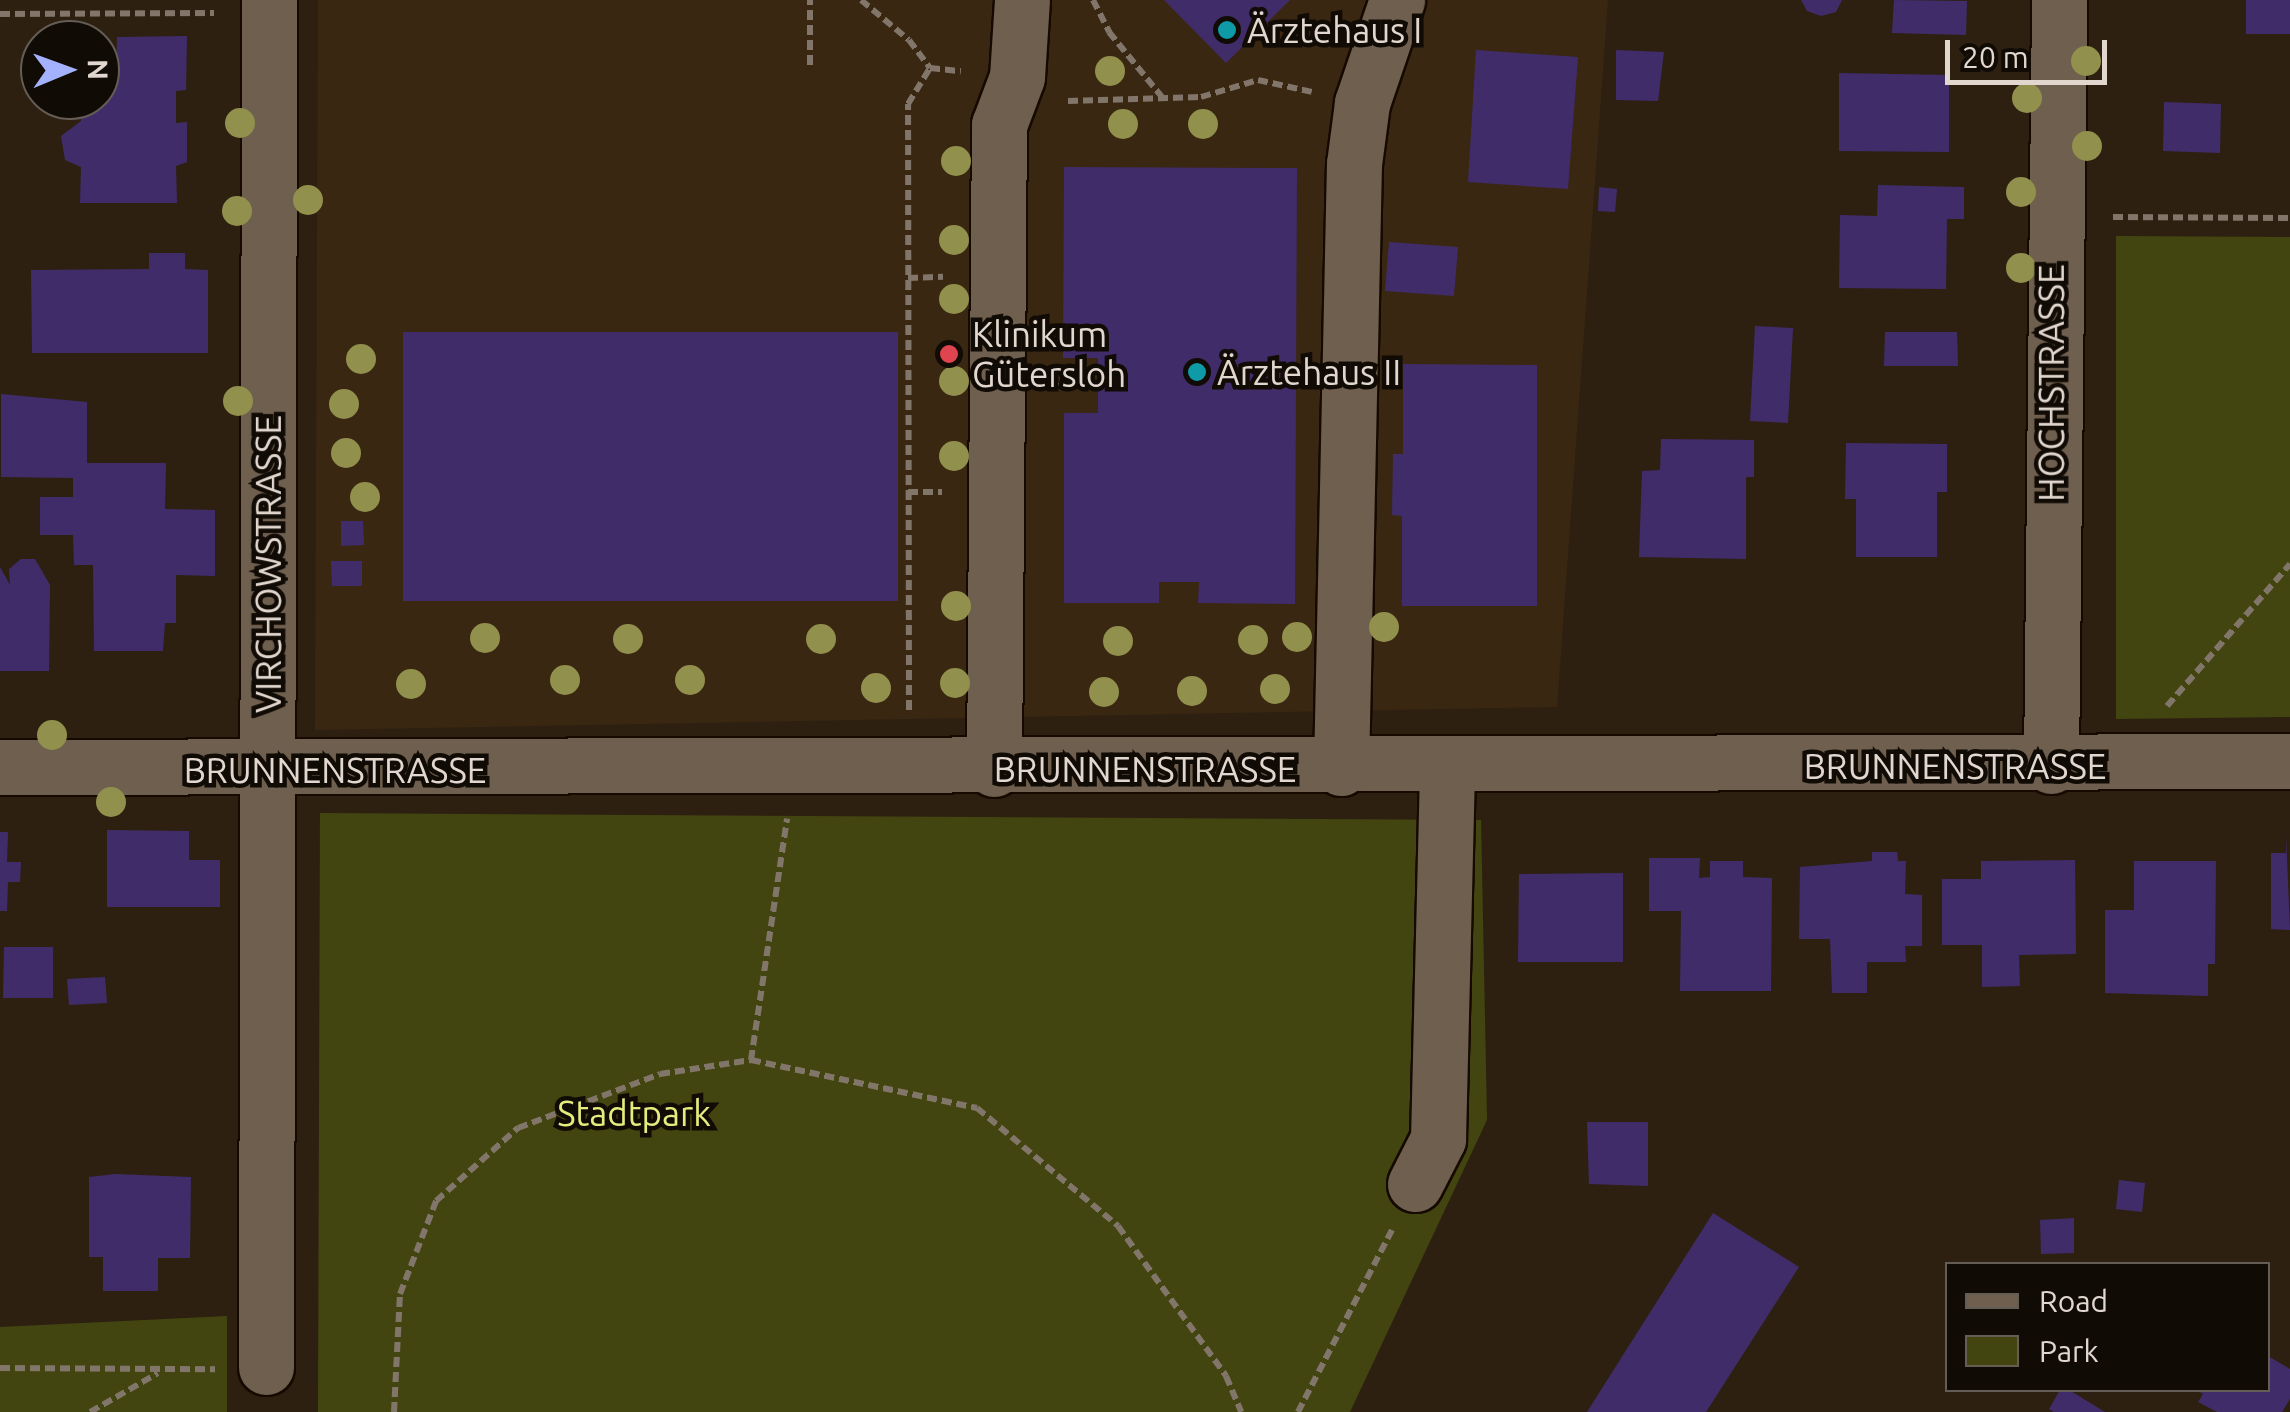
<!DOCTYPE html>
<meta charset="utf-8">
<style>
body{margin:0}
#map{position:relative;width:2290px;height:1412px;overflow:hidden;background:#2d2011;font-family:Ubuntu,sans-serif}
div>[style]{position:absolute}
.built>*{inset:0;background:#392712}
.green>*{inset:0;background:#434510}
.building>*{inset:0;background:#412c6a}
.path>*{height:6px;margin-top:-3px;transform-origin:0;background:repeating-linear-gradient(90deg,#82766a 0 10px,transparent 0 15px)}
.roads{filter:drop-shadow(2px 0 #150900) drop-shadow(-2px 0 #150900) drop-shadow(0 2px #150900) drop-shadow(0 -2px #150900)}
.minor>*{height:55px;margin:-27.5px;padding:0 27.5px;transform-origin:27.5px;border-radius:27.5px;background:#6f5f4e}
.trees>*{width:30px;height:30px;margin:-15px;border-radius:50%;background:#92904d}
.dots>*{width:28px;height:28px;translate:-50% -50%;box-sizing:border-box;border:5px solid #110b05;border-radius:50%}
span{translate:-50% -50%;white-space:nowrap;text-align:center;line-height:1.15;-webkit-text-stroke:9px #110b05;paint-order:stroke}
.poi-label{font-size:35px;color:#e1d7ce}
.left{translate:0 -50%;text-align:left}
.street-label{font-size:35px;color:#e1d7ce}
.park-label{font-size:35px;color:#e5ec7e}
.legend{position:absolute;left:1945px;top:1262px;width:325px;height:130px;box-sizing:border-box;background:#110b05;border:2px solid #645d55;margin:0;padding:12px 18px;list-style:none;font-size:30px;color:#e1d7ce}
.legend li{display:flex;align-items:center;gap:20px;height:50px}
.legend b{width:50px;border:2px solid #645d55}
.north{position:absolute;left:20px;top:20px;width:100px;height:100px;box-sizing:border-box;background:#110b05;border:2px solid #645d55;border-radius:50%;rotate:89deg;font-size:28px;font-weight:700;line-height:40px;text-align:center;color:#e1d7ce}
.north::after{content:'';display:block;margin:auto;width:35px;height:45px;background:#a4b1fc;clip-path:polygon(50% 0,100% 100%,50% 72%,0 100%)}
.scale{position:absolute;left:1945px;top:40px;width:162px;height:45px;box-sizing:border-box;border:5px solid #e1d7ce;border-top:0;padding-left:12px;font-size:30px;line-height:35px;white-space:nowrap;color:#e1d7ce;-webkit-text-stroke:8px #110b05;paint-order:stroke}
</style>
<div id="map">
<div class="built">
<div style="clip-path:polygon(318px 0,1608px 0,1557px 707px,315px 730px)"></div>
</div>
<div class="green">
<div style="clip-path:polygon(2116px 236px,2290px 237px,2290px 717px,2116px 719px)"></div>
<div style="clip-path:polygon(320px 813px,1481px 820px,1487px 1120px,1350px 1412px,318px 1412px)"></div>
<div style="clip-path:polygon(227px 1316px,227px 1412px,0 1412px,0 1327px)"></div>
</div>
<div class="building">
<div style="clip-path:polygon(1164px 0,1290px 0,1226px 63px)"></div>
<div style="clip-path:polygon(1801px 0,1842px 0,1836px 12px,1821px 16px,1807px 11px)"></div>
<div style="clip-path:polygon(1894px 0,1967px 1px,1966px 35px,1892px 33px)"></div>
<div style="clip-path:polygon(2246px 0,2290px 0,2290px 34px,2246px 34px)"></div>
<div style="clip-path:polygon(187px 36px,186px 90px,176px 91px,176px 123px,187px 122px,187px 162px,176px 166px,177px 203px,80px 203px,81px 167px,65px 160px,61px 136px,81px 121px,81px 100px,100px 100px,100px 87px,116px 87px,117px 37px)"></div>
<div style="clip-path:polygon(1476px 50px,1578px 57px,1568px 189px,1468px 182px)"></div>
<div style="clip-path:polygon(1616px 50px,1664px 52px,1658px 101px,1616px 100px)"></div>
<div style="clip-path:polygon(1839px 73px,1949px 75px,1949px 152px,1839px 151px)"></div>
<div style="clip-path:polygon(2164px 102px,2221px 104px,2220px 153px,2163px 151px)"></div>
<div style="clip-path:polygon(1064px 167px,1297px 168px,1295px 604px,1198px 603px,1199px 582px,1159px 582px,1159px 603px,1064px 603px,1064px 413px,1098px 413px,1098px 358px,1063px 358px)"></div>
<div style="clip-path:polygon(1878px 185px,1964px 187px,1964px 219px,1947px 219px,1946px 289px,1839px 288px,1840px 215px,1877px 216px)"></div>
<div style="clip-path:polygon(1599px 187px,1617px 189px,1615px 212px,1598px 211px)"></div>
<div style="clip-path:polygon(1389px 242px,1458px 247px,1454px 296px,1385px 291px)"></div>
<div style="clip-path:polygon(149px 253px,185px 253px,185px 269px,208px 270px,208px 353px,32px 353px,31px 270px,149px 269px)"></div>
<div style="clip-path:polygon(1755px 326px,1793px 328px,1788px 423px,1750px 421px)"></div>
<div style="clip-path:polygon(403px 332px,898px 332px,898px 601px,403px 601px)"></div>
<div style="clip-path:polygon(1885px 332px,1957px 332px,1958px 366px,1884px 366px)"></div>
<div style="clip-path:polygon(1403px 364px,1537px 365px,1537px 606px,1402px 606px,1402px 516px,1392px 515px,1393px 454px,1403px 454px)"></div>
<div style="clip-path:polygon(1px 394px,87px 402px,87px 463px,166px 463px,165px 509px,215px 510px,215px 576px,176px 575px,176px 623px,165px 623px,163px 651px,94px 651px,93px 565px,74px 565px,73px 535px,40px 535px,40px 497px,73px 497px,73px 478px,1px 477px)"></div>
<div style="clip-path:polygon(1661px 439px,1754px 440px,1754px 477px,1746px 477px,1746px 559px,1639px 557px,1642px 471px,1660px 470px)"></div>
<div style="clip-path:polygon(1846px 443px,1947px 444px,1947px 492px,1937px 492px,1937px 557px,1856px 557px,1856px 499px,1845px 499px)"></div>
<div style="clip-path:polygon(341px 521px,363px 521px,364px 545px,341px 546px)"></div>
<div style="clip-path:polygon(21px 559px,35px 559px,50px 585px,49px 671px,0 671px,0 567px,10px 585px,9px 569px)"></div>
<div style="clip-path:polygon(331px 561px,362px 561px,362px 586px,332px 586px)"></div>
<div style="clip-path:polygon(107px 830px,189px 831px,189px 860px,220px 860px,220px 907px,107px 907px)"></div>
<div style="clip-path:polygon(0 832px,8px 832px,7px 862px,21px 862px,20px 882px,8px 882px,7px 911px,0 911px)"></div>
<div style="clip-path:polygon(2286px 835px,2290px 930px,2271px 929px,2271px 853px,2286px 853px)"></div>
<div style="clip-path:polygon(1872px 852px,1897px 852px,1898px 861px,1906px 861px,1905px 894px,1922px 895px,1922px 946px,1905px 946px,1906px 962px,1867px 962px,1867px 993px,1832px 993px,1830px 939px,1799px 939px,1800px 867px,1872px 861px)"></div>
<div style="clip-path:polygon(1649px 858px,1700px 858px,1699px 878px,1710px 877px,1710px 861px,1743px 861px,1743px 877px,1772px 878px,1771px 991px,1680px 991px,1681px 911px,1649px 911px)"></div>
<div style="clip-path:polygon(2075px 860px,2076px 954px,2019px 955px,2020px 986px,1982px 987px,1982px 945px,1942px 945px,1942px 879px,1981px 879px,1981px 861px)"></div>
<div style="clip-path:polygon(2134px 861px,2216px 861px,2215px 964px,2208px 964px,2208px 996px,2105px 993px,2105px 910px,2134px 910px)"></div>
<div style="clip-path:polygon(1623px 873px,1623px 962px,1518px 962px,1519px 874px)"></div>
<div style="clip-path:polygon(4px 947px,53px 947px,53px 998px,3px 998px)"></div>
<div style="clip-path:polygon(105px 977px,107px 1003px,69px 1005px,67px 979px)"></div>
<div style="clip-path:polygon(1587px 1122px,1648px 1122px,1648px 1186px,1589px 1184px)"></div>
<div style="clip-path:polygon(115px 1174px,191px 1177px,190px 1258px,158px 1258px,158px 1291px,103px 1291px,103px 1257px,89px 1257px,89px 1177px)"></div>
<div style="clip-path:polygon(2119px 1180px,2145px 1183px,2142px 1212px,2116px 1209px)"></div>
<div style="clip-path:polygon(1713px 1213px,1799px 1267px,1706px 1412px,1587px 1412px)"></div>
<div style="clip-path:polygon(2074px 1218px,2074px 1253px,2041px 1254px,2040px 1220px)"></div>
<div style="clip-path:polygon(2268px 1356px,2290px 1369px,2290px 1399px,2282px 1412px,2217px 1412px,2198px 1402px,2203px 1394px,2196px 1390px,2268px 1390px)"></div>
<div style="clip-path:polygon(2060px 1390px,2069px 1390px,2105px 1412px,2054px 1412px,2049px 1409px)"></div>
</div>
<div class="path">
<div style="left:861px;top:0;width:62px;rotate:39.8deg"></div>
<div style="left:909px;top:40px;width:35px;rotate:53deg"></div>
<div style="left:930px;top:68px;width:31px;rotate:6deg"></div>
<div style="left:1093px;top:0;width:36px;rotate:63deg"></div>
<div style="left:1109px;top:32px;width:84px;rotate:50.8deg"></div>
<div style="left:0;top:14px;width:214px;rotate:-0.3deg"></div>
<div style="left:810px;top:65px;width:65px;rotate:-90deg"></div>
<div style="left:1068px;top:101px;width:133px;rotate:-1.7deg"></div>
<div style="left:1201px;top:97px;width:59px;rotate:-16.6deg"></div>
<div style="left:1258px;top:80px;width:55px;rotate:12.5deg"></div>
<div style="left:2113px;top:217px;width:177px;rotate:0.3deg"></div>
<div style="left:908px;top:278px;width:35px;rotate:-2deg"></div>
<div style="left:1050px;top:386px;width:48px"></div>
<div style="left:908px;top:492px;width:34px"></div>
<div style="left:2167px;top:706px;width:188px;rotate:-49.1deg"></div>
<div style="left:909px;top:710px;width:606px;rotate:-90.09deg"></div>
<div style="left:908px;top:104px;width:42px;rotate:-58.6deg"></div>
<div style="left:751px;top:1060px;width:244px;rotate:-81.5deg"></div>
<div style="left:0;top:1368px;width:215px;rotate:0.3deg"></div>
<div style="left:90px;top:1412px;width:78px;rotate:-29.8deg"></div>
<div style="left:394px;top:1412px;width:118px;rotate:-87.1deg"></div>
<div style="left:400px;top:1294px;width:100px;rotate:-68.8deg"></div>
<div style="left:436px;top:1201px;width:110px;rotate:-41.7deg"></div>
<div style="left:518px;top:1128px;width:152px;rotate:-20.8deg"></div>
<div style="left:660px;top:1074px;width:92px;rotate:-8.7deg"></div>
<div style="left:751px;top:1060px;width:231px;rotate:12deg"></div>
<div style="left:977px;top:1108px;width:184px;rotate:39.9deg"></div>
<div style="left:1118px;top:1226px;width:185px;rotate:54.2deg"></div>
<div style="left:1226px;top:1376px;width:39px;rotate:67deg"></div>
<div style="left:1298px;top:1412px;width:205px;rotate:-62.7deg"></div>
</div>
<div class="roads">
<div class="minor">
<div style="left:2051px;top:766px;width:766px;rotate:-89.4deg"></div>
<div style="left:0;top:767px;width:2290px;rotate:-0.15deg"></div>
<div style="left:1341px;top:768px;width:604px;rotate:-88.77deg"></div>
<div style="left:1354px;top:164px;width:62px;rotate:-82.5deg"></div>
<div style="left:1362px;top:103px;width:109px;rotate:-71.2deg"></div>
<div style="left:994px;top:769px;width:644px;rotate:-89.56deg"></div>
<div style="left:999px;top:125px;width:51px;rotate:-69.4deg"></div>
<div style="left:1017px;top:77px;width:77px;rotate:-86.3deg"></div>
<div style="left:1415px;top:1184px;width:51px;rotate:-62.9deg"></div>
<div style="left:1438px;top:1139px;width:371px;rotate:-88.6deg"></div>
<div style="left:266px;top:1367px;width:1367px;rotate:-89.87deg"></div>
</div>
</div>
<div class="trees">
<div style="left:2086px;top:61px"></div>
<div style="left:1110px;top:71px"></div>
<div style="left:2027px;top:98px"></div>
<div style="left:240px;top:123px"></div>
<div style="left:1123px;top:124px"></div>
<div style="left:1203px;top:124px"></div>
<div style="left:2087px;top:146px"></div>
<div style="left:956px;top:161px"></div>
<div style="left:2021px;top:192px"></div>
<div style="left:308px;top:200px"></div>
<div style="left:237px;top:211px"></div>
<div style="left:954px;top:240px"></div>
<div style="left:2021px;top:268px"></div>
<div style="left:954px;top:299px"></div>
<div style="left:361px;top:359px"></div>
<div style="left:954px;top:381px"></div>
<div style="left:238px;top:401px"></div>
<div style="left:344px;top:404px"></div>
<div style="left:346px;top:453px"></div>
<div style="left:954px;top:456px"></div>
<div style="left:365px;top:497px"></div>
<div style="left:956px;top:606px"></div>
<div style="left:1384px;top:627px"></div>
<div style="left:1297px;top:637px"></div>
<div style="left:485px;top:638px"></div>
<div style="left:628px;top:639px"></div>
<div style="left:821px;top:639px"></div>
<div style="left:1253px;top:640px"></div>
<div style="left:1118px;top:641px"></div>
<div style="left:565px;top:680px"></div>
<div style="left:690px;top:680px"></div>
<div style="left:955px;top:683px"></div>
<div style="left:411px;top:684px"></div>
<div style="left:876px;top:688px"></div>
<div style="left:1275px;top:689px"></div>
<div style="left:1192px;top:691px"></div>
<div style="left:1104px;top:692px"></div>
<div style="left:52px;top:735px"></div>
<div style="left:111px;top:802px"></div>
</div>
<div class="dots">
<div style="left:1227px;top:30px;background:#0f9aa8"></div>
<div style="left:949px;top:354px;background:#e0444e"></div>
<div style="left:1197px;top:372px;background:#0f9aa8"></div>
</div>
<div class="poi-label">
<span class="left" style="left:1247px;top:30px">Ärztehaus I</span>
<span class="left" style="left:972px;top:354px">Klinikum<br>Gütersloh</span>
<span class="left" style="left:1217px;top:372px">Ärztehaus II</span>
</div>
<div class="street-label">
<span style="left:2051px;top:383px;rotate:-90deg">HOCHSTRASSE</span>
<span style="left:268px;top:564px;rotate:-90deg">VIRCHOWSTRASSE</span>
<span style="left:1955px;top:766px">BRUNNENSTRASSE</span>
<span style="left:1145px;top:769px">BRUNNENSTRASSE</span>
<span style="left:335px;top:770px">BRUNNENSTRASSE</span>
</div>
<div class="park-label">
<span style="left:634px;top:1113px">Stadtpark</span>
</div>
<ul class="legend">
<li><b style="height:12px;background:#6f5f4e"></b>Road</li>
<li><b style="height:28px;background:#434510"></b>Park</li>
</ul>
<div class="north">N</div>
<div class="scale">20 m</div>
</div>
